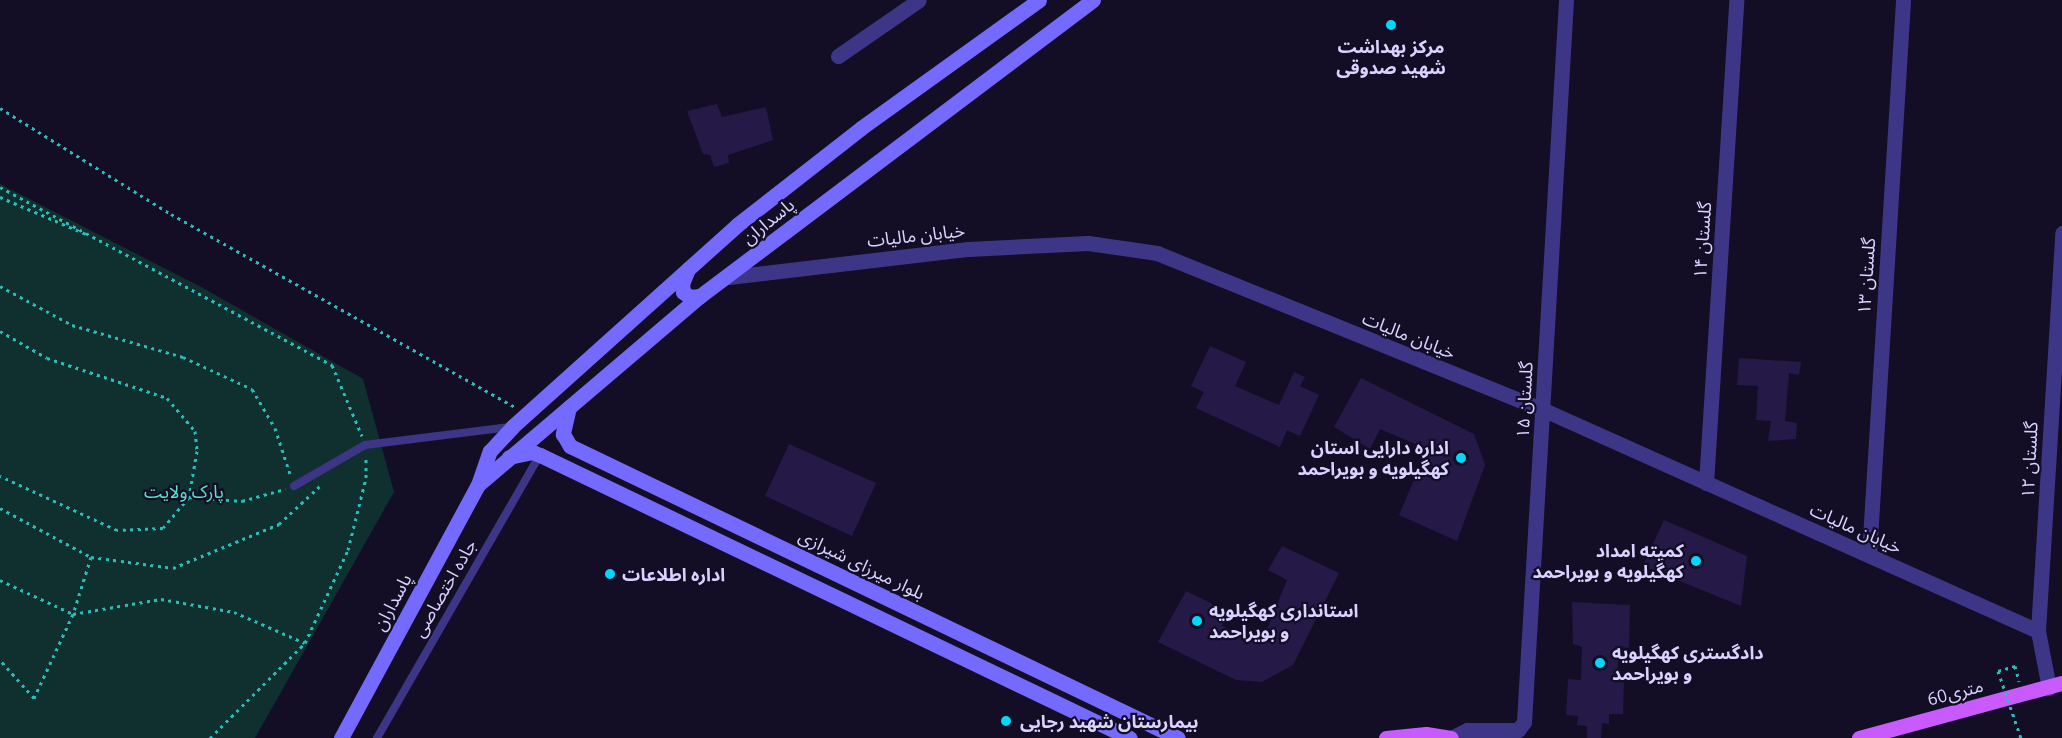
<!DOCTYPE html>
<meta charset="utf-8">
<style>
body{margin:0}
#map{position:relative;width:2062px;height:738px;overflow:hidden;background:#130e26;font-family:Ubuntu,"Noto Sans Arabic",sans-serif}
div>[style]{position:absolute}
.green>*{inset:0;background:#103030}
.building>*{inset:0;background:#251948}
.path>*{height:3px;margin-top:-1.5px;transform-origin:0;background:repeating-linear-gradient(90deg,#29bdbb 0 3px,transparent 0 7.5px)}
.lane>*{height:8px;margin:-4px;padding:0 4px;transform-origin:4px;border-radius:4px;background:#3d3687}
.street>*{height:15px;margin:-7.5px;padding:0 7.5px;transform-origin:7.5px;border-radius:7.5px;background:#3d3687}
.secondary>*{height:15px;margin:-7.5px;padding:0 7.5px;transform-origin:7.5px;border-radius:7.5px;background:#756aff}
.primary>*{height:15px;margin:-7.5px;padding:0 7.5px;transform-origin:7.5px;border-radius:7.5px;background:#c95aff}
.path-bridge>*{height:3px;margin-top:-1.5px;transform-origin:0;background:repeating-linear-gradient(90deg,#29bdbb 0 3px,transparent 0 7.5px)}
.dots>*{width:16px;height:16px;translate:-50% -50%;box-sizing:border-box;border:3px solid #130e26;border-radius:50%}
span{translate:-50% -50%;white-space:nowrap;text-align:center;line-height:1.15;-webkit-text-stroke:4.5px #130e26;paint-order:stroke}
.poi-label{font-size:18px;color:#dad3ff;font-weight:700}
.right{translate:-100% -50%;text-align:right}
.left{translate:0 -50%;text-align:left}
.street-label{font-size:18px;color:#dad3ff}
.park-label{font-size:18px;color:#58e6c9}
</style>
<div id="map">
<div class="green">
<div style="clip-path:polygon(0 184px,203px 288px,363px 379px,394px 492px,255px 738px,0 738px)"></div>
</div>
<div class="building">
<div style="clip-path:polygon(717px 104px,722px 117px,766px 107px,773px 140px,728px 155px,729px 163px,714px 167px,710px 155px,703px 154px,687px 111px)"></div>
<div style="clip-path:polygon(1210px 346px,1246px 362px,1235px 386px,1279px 405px,1294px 372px,1305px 377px,1300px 386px,1319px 395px,1300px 436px,1287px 430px,1280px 447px,1196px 408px,1204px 392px,1191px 386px)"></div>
<div style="clip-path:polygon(1739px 358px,1801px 362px,1799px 375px,1789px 373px,1785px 421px,1797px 423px,1796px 439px,1768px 441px,1771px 421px,1756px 420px,1758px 386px,1737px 385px)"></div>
<div style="clip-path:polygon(1361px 378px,1474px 434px,1485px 465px,1457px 541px,1399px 515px,1427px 449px,1380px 429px,1370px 449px,1334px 427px)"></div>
<div style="clip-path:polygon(789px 444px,876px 483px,852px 536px,765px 496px)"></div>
<div style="clip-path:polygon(1664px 520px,1747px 556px,1741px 606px,1643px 566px)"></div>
<div style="clip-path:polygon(1282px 546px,1339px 573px,1293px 665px,1262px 682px,1236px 680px,1158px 642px,1186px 591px,1229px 612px,1222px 626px,1249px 639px,1266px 632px,1287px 580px,1268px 570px)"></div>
<div style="clip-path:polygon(1572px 602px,1630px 605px,1629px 648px,1619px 647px,1617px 681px,1624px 682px,1623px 714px,1609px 714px,1609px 724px,1602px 723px,1601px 738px,1587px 738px,1587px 726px,1577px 725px,1578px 716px,1566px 715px,1568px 679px,1581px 680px,1582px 647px,1573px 644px)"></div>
</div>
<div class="path">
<div style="left:0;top:108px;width:201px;rotate:31.8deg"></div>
<div style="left:171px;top:214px;width:394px;rotate:29.3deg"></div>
<div style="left:0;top:187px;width:377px;rotate:28.2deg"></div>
<div style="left:332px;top:365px;width:77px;rotate:67.1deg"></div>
<div style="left:0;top:197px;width:94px;rotate:23.3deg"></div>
<div style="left:0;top:286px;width:82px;rotate:28.4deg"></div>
<div style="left:72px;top:325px;width:116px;rotate:16.1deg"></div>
<div style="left:183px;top:357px;width:76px;rotate:24.9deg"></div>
<div style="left:252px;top:389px;width:45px;rotate:59.5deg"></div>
<div style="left:275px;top:428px;width:48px;rotate:71.9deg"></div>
<div style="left:0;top:331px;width:54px;rotate:29.9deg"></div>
<div style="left:47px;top:358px;width:126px;rotate:18.4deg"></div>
<div style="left:167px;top:398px;width:43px;rotate:49.7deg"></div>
<div style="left:195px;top:431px;width:20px;rotate:84deg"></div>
<div style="left:197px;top:451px;width:47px;rotate:99.9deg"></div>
<div style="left:189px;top:497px;width:40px;rotate:130deg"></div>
<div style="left:163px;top:528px;width:46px;rotate:177.5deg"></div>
<div style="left:117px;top:530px;width:129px;rotate:-155.2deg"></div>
<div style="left:189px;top:497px;width:53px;rotate:4.3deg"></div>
<div style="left:242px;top:501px;width:45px;rotate:-15.6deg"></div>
<div style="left:0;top:508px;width:103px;rotate:28.3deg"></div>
<div style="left:91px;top:557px;width:60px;rotate:107.5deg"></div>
<div style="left:73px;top:614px;width:93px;rotate:114.9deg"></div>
<div style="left:34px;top:698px;width:51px;rotate:-131.8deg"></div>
<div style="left:91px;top:557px;width:83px;rotate:7.6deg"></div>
<div style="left:173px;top:568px;width:115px;rotate:-22.5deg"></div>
<div style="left:279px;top:524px;width:59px;rotate:-42.9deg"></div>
<div style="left:0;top:580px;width:81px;rotate:25deg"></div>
<div style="left:73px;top:614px;width:89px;rotate:-9.7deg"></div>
<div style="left:161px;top:599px;width:74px;rotate:10.1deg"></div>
<div style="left:234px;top:612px;width:77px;rotate:23.6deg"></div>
<div style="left:1998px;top:671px;width:18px;rotate:-16deg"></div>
<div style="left:2015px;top:666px;width:16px;rotate:75deg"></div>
<div style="left:210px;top:738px;width:134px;rotate:-45deg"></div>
<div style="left:305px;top:643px;width:102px;rotate:-65.2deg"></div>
<div style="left:348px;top:550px;width:74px;rotate:-76deg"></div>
<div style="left:366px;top:478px;width:21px;rotate:-90deg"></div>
</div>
<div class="lane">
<div style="left:294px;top:486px;width:82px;rotate:-30deg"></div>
<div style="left:365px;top:445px;width:146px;rotate:-7.1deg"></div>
<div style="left:377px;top:738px;width:327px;rotate:-60.1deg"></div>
</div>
<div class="street">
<div style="left:838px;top:56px;width:98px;rotate:-34.7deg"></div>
<div style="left:729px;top:277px;width:241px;rotate:-6.7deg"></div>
<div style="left:968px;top:249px;width:120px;rotate:-2.9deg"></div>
<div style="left:1088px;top:243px;width:70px;rotate:8.2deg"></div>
<div style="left:1157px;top:253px;width:418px;rotate:22.1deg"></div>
<div style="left:1544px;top:410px;width:541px;rotate:24.1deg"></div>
<div style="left:1706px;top:483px;width:484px;rotate:-86.4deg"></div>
<div style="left:1869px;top:555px;width:556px;rotate:-86.49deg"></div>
<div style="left:2049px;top:688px;width:58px;rotate:-100.9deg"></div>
<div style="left:2038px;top:631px;width:399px;rotate:-86.5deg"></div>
<div style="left:1451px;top:738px;width:18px;rotate:-27deg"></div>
<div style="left:1467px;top:730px;width:51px"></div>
<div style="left:1518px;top:730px;width:10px;rotate:-53deg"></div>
<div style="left:1524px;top:722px;width:723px;rotate:-86.67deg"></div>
</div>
<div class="secondary">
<div style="left:688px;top:269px;width:16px;rotate:112deg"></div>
<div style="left:682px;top:284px;width:8px;rotate:83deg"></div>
<div style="left:683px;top:292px;width:9px;rotate:36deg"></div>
<div style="left:690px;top:297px;width:10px;rotate:-6deg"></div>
<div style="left:569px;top:407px;width:28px;rotate:103deg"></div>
<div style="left:563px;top:434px;width:14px;rotate:60deg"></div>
<div style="left:570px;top:446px;width:674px;rotate:25.65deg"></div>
<div style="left:509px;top:457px;width:24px;rotate:-12deg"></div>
<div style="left:532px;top:452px;width:9px;rotate:21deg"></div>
<div style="left:540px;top:455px;width:654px;rotate:25.63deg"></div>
<div style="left:480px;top:483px;width:289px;rotate:-40.4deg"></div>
<div style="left:700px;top:296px;width:492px;rotate:-37deg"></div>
<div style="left:341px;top:738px;width:288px;rotate:-61.6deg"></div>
<div style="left:478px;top:485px;width:36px;rotate:-71deg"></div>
<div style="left:490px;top:451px;width:33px;rotate:-47deg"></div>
<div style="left:512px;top:427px;width:302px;rotate:-41.9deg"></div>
<div style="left:737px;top:225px;width:157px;rotate:-38deg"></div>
<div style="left:861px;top:128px;width:219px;rotate:-35.7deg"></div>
</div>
<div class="primary">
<div style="left:1386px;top:738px;width:40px;rotate:-5.7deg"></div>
<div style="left:1426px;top:734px;width:25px;rotate:9deg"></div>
<div style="left:1859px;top:738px;width:210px;rotate:-15.2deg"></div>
</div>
<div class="path-bridge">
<div style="left:1998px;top:671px;width:71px;rotate:71.1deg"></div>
</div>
<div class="dots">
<div style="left:1391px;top:25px;background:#00d8fe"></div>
<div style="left:1461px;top:458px;background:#00d8fe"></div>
<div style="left:1696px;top:561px;background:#00d8fe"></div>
<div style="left:610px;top:574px;background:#00d8fe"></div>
<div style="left:1197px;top:621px;background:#00d8fe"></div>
<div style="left:1600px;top:663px;background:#00d8fe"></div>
<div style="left:1006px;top:721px;background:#00d8fe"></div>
</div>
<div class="poi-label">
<span style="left:1391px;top:57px">مرکز بهداشت<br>شهید صدوقی</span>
<span class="right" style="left:1449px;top:458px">اداره دارایی استان<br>کهگیلویه و بویراحمد</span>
<span class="right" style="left:1684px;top:561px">کمیته امداد<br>کهگیلویه و بویراحمد</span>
<span class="left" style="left:622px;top:574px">اداره اطلاعات</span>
<span class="left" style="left:1209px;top:621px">استانداری کهگیلویه<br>و بویراحمد</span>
<span class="left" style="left:1612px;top:663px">دادگستری کهگیلویه<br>و بویراحمد</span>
<span class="left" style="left:1020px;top:721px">بیمارستان شهید رجایی</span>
</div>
<div class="street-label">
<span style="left:768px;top:221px;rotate:-39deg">پاسداران</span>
<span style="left:916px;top:235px;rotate:-6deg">خیابان مالیات</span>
<span style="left:1702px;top:240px;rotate:-86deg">گلستان ۱۴</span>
<span style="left:1866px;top:276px;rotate:-86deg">گلستان ۱۳</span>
<span style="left:1409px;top:335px;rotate:22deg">خیابان مالیات</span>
<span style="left:1524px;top:400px;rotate:-87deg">گلستان ۱۵</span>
<span style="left:2029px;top:460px;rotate:-87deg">گلستان ۱۲</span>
<span style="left:1856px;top:528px;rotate:24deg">خیابان مالیات</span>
<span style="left:862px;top:564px;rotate:26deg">بلوار میرزای شیرازی</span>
<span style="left:444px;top:588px;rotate:-60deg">جاده اختصاصی</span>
<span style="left:392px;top:602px;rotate:-62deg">پاسداران</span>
<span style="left:1955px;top:692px;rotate:-15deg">60متری</span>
</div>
<div class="park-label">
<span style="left:184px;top:491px">پارک ولایت</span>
</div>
</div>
